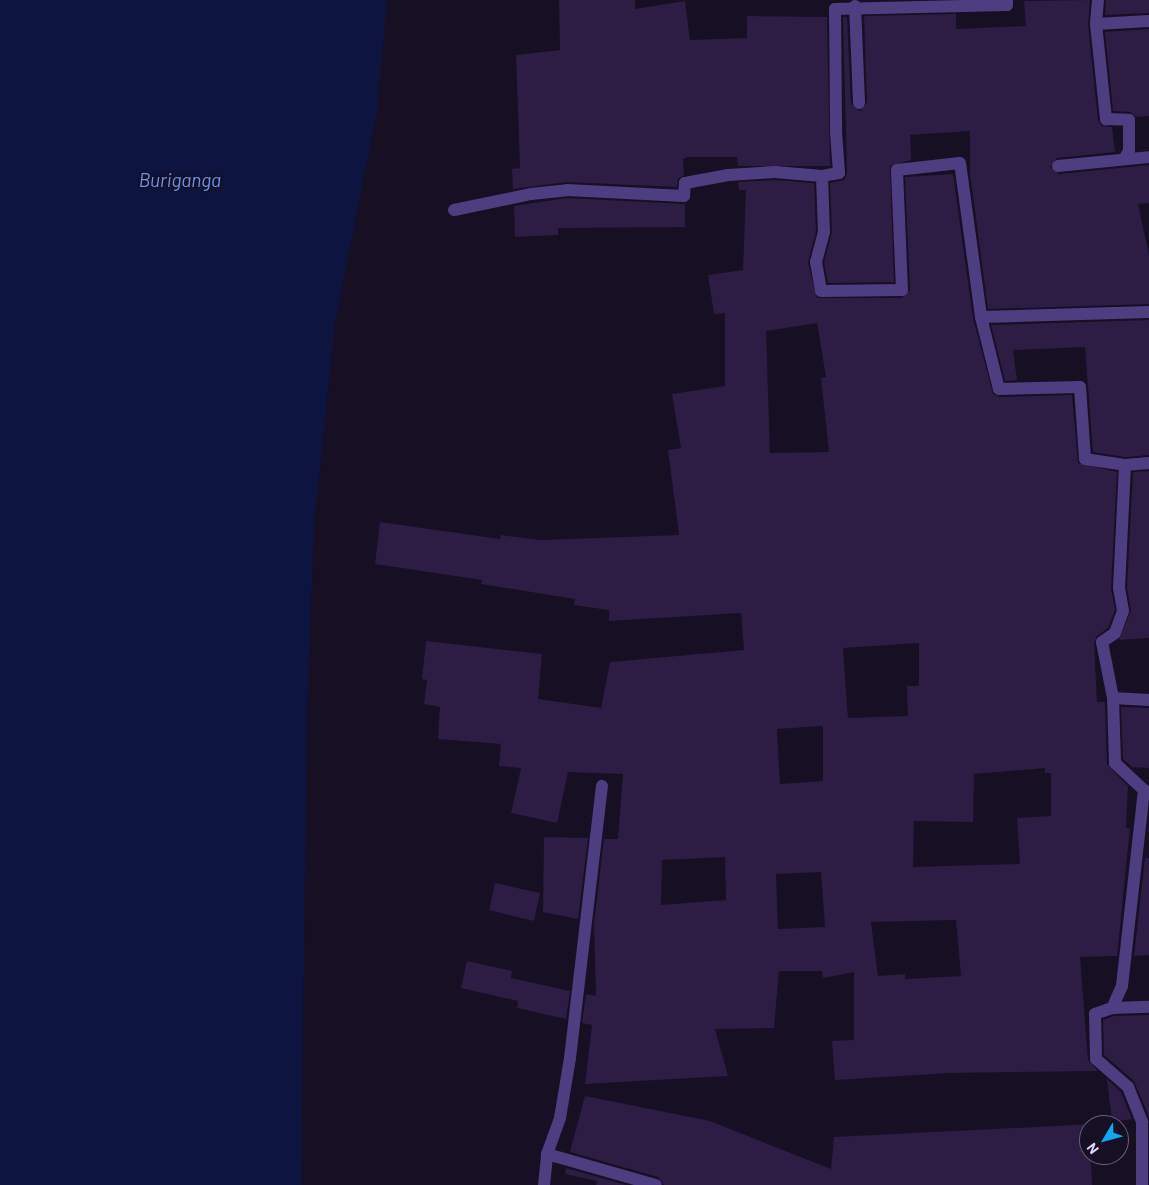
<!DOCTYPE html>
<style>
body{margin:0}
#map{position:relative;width:1149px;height:1185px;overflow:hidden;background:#170f23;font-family:Barlow,sans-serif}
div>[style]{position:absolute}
.water>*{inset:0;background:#0c143f}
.building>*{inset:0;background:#2d1c43}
.minor>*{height:12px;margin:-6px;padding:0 6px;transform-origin:6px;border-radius:6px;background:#4e3d80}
span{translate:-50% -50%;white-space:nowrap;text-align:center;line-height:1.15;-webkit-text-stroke:4px #170f23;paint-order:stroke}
.water-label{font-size:19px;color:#6795f7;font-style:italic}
.north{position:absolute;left:1079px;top:1115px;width:50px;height:50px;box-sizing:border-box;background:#170f23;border:1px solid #685e7a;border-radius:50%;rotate:233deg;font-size:14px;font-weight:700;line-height:20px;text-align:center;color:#e1d4fd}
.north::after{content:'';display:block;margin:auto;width:18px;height:22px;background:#0ca8f0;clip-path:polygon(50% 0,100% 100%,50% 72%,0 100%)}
</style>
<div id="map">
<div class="water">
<div style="clip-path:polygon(0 0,387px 0,377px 111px,335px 323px,314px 526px,307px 710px,301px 1185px,0 1185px)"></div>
</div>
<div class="building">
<div style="clip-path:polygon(559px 0,635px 0,635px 9px,685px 1px,690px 40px,747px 38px,747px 16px,827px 17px,830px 166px,738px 166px,737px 157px,688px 157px,683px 159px,684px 175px,678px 179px,677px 187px,567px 182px,513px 189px,512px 169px,520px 168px,516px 55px,560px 50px)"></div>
<div style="clip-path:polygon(1090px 0,1088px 25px,1098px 120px,1102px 126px,1112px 127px,1115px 152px,1057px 158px,1050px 167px,1059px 174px,1149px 165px,1149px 203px,1138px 204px,1149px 255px,1149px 304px,988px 309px,970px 173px,970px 131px,910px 135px,911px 160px,890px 166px,894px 282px,828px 283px,824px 262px,832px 232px,830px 183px,844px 180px,847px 173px,843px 17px,847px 17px,851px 104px,860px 111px,867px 103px,864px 16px,956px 14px,956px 29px,1026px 26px,1024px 1px)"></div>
<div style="clip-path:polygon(1106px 0,1149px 0,1149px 13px,1105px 15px)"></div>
<div style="clip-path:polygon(1149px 29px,1149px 116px,1136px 117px,1130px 112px,1113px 111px,1105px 32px)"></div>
<div style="clip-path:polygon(evenodd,953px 174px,973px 318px,993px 394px,999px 397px,1072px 395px,1078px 463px,1117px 472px,1111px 588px,1115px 610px,1108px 628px,1097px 636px,1094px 643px,1097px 702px,1105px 702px,1107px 764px,1128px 786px,1126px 828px,1130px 828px,1117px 956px,1080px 957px,1088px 1060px,1098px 1071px,949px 1073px,835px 1080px,832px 1041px,854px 1040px,854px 972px,823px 978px,822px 971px,779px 971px,774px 1028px,715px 1029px,728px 1076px,585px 1084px,592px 1025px,582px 1023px,586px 994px,596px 996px,594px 923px,604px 839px,618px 839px,623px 774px,568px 772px,557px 823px,511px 813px,521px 768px,499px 766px,501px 744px,438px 739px,440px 707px,424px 704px,427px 680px,422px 679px,426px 641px,542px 654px,538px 699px,601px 708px,610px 662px,744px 650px,741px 613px,609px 621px,609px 610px,574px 605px,575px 599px,481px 584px,482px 580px,375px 564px,380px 522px,500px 539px,501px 535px,541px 540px,679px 535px,668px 450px,681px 448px,672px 394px,725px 386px,725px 313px,714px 314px,708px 275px,743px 270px,746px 190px,739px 190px,738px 182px,775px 180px,814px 183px,816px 231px,808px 263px,817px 298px,902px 298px,910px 290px,905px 177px,953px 174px,817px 323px,826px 377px,821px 378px,829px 452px,770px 453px,766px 331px,817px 323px,953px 174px,919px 643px,919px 686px,907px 686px,908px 716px,848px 718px,843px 648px,919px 643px,953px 174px,823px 726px,823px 781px,780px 784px,777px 729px,823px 726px,953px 174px,1045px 768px,1045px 773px,1051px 773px,1051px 816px,1017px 818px,1020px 864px,913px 867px,914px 821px,973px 822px,974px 774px,1045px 768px,953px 174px,725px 857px,726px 900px,661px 905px,662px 860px,725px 857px,953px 174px,821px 872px,825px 927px,778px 929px,776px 874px,821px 872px,953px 174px,956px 920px,961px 976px,905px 979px,905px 974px,878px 976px,871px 922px,956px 920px)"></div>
<div style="clip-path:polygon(567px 198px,685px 204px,685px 227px,558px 228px,558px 235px,515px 237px,514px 206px)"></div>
<div style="clip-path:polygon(1149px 320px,1149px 455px,1125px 457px,1093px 452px,1085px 347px,1013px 350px,1017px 380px,1005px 381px,991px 325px)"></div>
<div style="clip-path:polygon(1149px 471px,1149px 638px,1119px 640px,1131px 610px,1127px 588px,1133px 472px)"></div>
<div style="clip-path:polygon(1121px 707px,1149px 708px,1149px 768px,1132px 767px,1123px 759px)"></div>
<div style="clip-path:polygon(544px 837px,588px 838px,578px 919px,543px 912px)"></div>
<div style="clip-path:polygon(1145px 858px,1149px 858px,1149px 955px,1134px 956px)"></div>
<div style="clip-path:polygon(495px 883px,540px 893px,534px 921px,489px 910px)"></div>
<div style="clip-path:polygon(467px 961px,512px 971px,511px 978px,570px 991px,566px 1019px,517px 1008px,518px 1001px,461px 988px)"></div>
<div style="clip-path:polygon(1149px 1015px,1149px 1117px,1134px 1081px,1104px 1055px,1103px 1020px,1114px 1016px)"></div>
<div style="clip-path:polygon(1107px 1079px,1121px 1092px,1132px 1119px,1112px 1122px)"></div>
<div style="clip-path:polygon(585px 1096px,710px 1121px,831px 1169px,834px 1137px,1094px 1124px,1089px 1125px,1092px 1185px,664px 1185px,658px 1177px,570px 1152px)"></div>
<div style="clip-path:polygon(566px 1168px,626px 1185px,596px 1185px,597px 1181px,565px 1174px)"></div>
</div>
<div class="minor">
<div style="left:1007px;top:0;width:5px;rotate:90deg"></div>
<div style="left:1007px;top:5px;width:172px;rotate:178.7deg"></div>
<div style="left:835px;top:9px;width:123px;rotate:89.5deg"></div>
<div style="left:836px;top:132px;width:41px;rotate:85.8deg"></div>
<div style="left:839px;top:173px;width:17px;rotate:170deg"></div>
<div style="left:822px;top:176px;width:56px;rotate:88deg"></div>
<div style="left:824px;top:232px;width:31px;rotate:105deg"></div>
<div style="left:816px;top:262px;width:29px;rotate:80deg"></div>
<div style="left:821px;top:291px;width:81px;rotate:-0.7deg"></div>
<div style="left:902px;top:290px;width:120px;rotate:-92.4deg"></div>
<div style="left:897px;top:170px;width:63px;rotate:-6.3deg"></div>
<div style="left:960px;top:163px;width:155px;rotate:82.2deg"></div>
<div style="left:981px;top:317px;width:74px;rotate:76deg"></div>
<div style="left:999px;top:389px;width:81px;rotate:-1.4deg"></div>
<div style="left:1080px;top:387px;width:72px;rotate:86deg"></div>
<div style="left:1085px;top:459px;width:40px;rotate:8.5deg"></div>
<div style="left:1125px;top:465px;width:24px;rotate:-5deg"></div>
<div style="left:1098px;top:0;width:24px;rotate:95deg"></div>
<div style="left:1096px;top:24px;width:96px;rotate:84deg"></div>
<div style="left:1106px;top:119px;width:23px;rotate:2deg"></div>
<div style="left:1129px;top:120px;width:31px;rotate:90deg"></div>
<div style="left:1129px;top:151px;width:9px;rotate:122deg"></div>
<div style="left:855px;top:6px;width:97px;rotate:87.6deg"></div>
<div style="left:1096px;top:24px;width:53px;rotate:-3.2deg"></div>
<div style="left:1058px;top:166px;width:91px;rotate:-5.6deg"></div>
<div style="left:454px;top:210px;width:79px;rotate:-11.7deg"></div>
<div style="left:531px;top:194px;width:36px;rotate:-6deg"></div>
<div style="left:567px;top:190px;width:117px;rotate:2.9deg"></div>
<div style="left:684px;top:196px;width:13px;rotate:-86deg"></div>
<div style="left:685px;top:183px;width:44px;rotate:-10.5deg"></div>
<div style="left:728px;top:175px;width:47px;rotate:-3.7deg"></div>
<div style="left:775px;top:172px;width:47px;rotate:4.9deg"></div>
<div style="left:981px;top:317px;width:168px;rotate:-1.7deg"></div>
<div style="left:1125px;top:465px;width:123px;rotate:92.8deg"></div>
<div style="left:1119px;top:588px;width:23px;rotate:80deg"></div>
<div style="left:1123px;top:611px;width:23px;rotate:110deg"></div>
<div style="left:1115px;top:633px;width:16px;rotate:145deg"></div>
<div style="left:1102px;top:642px;width:57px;rotate:78.9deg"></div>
<div style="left:1113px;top:698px;width:36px;rotate:3deg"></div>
<div style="left:1113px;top:698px;width:65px;rotate:88.2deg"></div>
<div style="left:1115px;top:763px;width:40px;rotate:43deg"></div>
<div style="left:1144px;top:790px;width:197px;rotate:96.4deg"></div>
<div style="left:1122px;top:986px;width:24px;rotate:114deg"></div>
<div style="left:1112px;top:1008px;width:18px;rotate:161deg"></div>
<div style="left:1095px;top:1014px;width:45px;rotate:88.7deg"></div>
<div style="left:1096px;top:1059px;width:43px;rotate:41.2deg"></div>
<div style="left:1128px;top:1087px;width:38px;rotate:68deg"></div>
<div style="left:1142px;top:1122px;width:63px;rotate:90deg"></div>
<div style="left:1112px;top:1008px;width:37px;rotate:-2deg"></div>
<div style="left:547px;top:1154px;width:113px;rotate:15.9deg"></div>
<div style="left:544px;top:1185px;width:31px;rotate:-84deg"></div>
<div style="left:547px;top:1154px;width:38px;rotate:-70deg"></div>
<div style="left:560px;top:1118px;width:61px;rotate:-80.5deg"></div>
<div style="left:570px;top:1058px;width:274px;rotate:-83.3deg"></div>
</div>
<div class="water-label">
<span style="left:180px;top:180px">Buriganga</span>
</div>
<div class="north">N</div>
</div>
